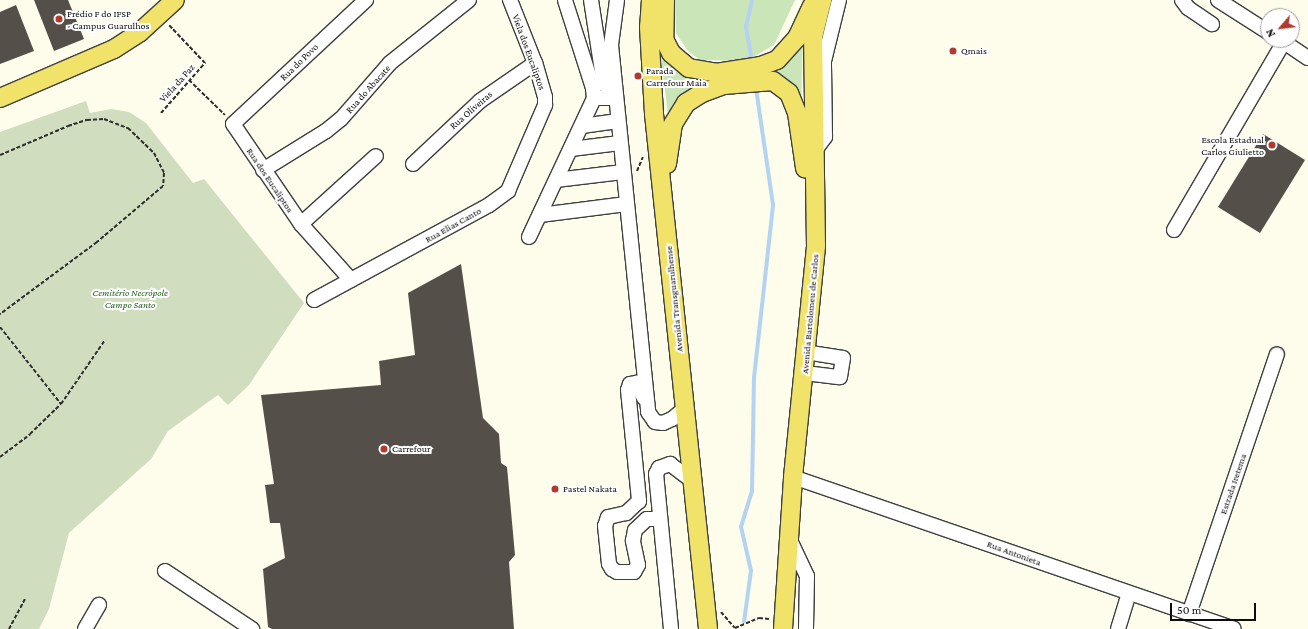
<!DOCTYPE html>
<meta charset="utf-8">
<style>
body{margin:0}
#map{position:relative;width:1308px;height:629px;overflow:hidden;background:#fefdec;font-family:"Crimson Pro",serif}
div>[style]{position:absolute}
.green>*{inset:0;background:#cae6b8}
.cemetery>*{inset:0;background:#d0debf}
.stream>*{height:3.5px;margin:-1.75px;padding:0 1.75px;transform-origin:1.75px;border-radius:1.75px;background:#b4d2f2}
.building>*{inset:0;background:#544f49}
.path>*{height:2px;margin-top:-1px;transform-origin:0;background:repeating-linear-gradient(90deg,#2e2e2e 0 4px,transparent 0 6px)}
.roads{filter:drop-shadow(1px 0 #3f3f3f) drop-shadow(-1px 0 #3f3f3f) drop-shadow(0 1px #3f3f3f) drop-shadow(0 -1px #3f3f3f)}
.minor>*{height:14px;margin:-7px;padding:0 7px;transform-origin:7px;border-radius:7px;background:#fff}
.major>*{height:18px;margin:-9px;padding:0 9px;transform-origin:9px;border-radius:9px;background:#f1e269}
.dots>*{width:11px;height:11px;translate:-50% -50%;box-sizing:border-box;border:2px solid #fff;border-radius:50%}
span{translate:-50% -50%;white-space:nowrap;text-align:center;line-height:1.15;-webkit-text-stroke:4px #fff;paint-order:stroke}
.poi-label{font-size:10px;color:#0c0c0c}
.left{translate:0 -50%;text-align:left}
.right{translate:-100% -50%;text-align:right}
.street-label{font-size:10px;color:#0c0c0c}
.park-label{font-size:10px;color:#256020;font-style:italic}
.north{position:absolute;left:1260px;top:8px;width:40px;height:40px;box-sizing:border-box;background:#fff;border:1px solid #9e9e9e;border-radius:50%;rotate:242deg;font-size:11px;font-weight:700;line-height:16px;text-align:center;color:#0c0c0c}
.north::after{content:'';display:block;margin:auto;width:14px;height:18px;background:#b4382c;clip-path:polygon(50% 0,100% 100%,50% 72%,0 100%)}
.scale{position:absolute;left:1170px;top:603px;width:86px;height:18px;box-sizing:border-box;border:2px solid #0c0c0c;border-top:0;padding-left:5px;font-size:12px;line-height:14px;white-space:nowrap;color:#0c0c0c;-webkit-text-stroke:3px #fff;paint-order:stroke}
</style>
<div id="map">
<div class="green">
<div style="clip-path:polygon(675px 0,795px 0,774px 45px,746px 61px,700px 60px,688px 51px,676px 33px)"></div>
<div style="clip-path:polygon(803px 32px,801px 109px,795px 90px,782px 75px,717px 83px,699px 90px,668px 114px,660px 52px,677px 72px,693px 78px,716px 79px,780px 68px)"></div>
</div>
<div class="cemetery">
<div style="clip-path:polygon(86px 101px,90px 113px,111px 109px,129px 112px,146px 123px,193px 183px,204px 179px,304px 303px,249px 385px,228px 405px,218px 395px,168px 431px,151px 459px,69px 533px,49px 609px,39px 629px,0 629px,0 132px)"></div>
</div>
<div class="stream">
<div style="left:752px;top:62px;width:36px;rotate:-100deg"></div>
<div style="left:746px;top:27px;width:28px;rotate:-77deg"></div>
<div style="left:744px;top:622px;width:51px;rotate:-82.2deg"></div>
<div style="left:751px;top:571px;width:45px;rotate:-102.8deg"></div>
<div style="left:741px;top:527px;width:37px;rotate:-73deg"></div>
<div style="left:752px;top:492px;width:114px;rotate:-89deg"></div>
<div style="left:754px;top:378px;width:174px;rotate:-83.7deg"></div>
<div style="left:773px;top:205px;width:118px;rotate:-98.3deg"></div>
</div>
<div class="building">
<div style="clip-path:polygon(34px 0,68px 0,84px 39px,54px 51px)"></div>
<div style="clip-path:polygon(16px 5px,34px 51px,0 64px,0 12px)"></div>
<div style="clip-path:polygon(1263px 134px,1305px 160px,1260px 233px,1218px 207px)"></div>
<div style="clip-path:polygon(461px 264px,483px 418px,499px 434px,501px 463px,507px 467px,515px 555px,509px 562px,514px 629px,272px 629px,268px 627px,263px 569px,285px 558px,280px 523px,270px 523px,265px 485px,274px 484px,261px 395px,381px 385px,379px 361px,415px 355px,408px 293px)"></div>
</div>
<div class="path">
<div style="left:189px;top:80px;width:50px;rotate:44.2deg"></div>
<div style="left:161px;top:113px;width:67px;rotate:-48.7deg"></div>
<div style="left:205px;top:63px;width:52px;rotate:-133.5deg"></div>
<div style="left:0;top:155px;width:74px;rotate:-23.1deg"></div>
<div style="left:68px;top:126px;width:20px;rotate:-18deg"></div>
<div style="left:87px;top:120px;width:17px;rotate:-3deg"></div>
<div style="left:104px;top:119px;width:26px;rotate:21deg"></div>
<div style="left:128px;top:128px;width:36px;rotate:44deg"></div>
<div style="left:154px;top:153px;width:22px;rotate:63deg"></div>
<div style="left:164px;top:173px;width:13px;rotate:94deg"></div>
<div style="left:163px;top:186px;width:87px;rotate:139.7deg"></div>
<div style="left:97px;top:242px;width:121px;rotate:143.4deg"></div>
<div style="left:637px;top:171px;width:15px;rotate:-67deg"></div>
<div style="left:0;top:327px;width:98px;rotate:51.6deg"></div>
<div style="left:0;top:457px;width:38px;rotate:-37deg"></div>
<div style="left:30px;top:434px;width:43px;rotate:-44.1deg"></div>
<div style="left:61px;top:404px;width:78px;rotate:-55.5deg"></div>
<div style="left:721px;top:612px;width:21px;rotate:49deg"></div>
<div style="left:735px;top:628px;width:26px;rotate:-23deg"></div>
<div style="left:759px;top:618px;width:10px;rotate:6deg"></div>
<div style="left:9px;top:629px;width:34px;rotate:-62deg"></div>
</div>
<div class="roads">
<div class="minor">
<div style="left:591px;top:0;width:85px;rotate:81.2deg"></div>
<div style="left:604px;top:84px;width:18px;rotate:49deg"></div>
<div style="left:616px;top:98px;width:22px;rotate:180deg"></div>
<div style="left:617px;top:0;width:45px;rotate:97.6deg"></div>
<div style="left:611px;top:45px;width:369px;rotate:84.2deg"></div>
<div style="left:648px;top:412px;width:12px;rotate:55deg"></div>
<div style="left:655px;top:422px;width:8px;rotate:7deg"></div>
<div style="left:663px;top:423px;width:10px;rotate:-24deg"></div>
<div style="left:672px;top:419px;width:17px;rotate:-40deg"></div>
<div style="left:1182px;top:0;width:10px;rotate:53deg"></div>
<div style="left:1188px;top:8px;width:29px;rotate:34deg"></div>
<div style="left:1218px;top:0;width:59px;rotate:32.6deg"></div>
<div style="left:1281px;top:40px;width:32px;rotate:34deg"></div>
<div style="left:582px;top:126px;width:36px;rotate:-8deg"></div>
<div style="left:571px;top:149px;width:49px;rotate:-7deg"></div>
<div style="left:814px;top:152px;width:19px;rotate:-54deg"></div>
<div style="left:825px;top:137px;width:76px;rotate:-90.8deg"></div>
<div style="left:824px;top:61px;width:63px;rotate:-76.2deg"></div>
<div style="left:413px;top:164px;width:92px;rotate:-43.2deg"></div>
<div style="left:480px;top:101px;width:67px;rotate:-34.6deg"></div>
<div style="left:263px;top:170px;width:74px;rotate:-31.8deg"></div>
<div style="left:326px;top:131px;width:19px;rotate:-39deg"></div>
<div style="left:341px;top:119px;width:74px;rotate:-48.8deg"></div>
<div style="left:390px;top:63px;width:101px;rotate:-38.6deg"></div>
<div style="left:556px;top:180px;width:67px;rotate:-6.8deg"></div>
<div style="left:540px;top:215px;width:87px;rotate:-7.3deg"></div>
<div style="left:301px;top:224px;width:101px;rotate:-42.2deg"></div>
<div style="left:1174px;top:230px;width:218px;rotate:-59.7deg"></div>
<div style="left:529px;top:237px;width:153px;rotate:-64.9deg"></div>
<div style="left:594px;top:98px;width:10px;rotate:-96deg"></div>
<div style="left:593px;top:88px;width:92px;rotate:-107.7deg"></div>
<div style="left:351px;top:280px;width:75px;rotate:-131.8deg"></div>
<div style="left:301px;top:224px;width:121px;rotate:-124.2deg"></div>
<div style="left:233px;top:124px;width:182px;rotate:-43deg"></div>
<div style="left:314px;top:300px;width:199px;rotate:-28.5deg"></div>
<div style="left:489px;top:205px;width:24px;rotate:-36deg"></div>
<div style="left:508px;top:191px;width:94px;rotate:-66.7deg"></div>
<div style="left:545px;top:105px;width:8px;rotate:-90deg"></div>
<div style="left:545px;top:97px;width:35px;rotate:-106deg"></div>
<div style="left:535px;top:63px;width:68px;rotate:-111.6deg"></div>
<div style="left:805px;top:373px;width:35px;rotate:7deg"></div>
<div style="left:840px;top:377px;width:19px;rotate:-81deg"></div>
<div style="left:843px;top:358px;width:36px;rotate:-171deg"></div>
<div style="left:644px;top:398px;width:17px;rotate:-115deg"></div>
<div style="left:637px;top:383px;width:7px;rotate:172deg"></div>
<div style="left:630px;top:384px;width:6px;rotate:108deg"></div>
<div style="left:628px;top:390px;width:112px;rotate:84.3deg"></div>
<div style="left:639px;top:501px;width:18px;rotate:137deg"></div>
<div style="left:626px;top:513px;width:18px;rotate:167deg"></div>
<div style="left:608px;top:517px;width:9px;rotate:108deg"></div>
<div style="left:605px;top:526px;width:38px;rotate:84deg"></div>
<div style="left:609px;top:564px;width:6px;rotate:59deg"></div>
<div style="left:612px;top:569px;width:6px;rotate:31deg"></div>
<div style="left:617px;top:572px;width:17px"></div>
<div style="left:634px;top:572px;width:8px;rotate:-60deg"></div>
<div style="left:638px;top:565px;width:25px;rotate:-102deg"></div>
<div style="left:633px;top:541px;width:11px;rotate:-80deg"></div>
<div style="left:635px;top:530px;width:16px;rotate:-43deg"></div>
<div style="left:647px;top:519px;width:13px"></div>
<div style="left:793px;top:477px;width:466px;rotate:19deg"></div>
<div style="left:789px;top:538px;width:42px;rotate:64.7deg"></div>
<div style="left:807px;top:576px;width:53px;rotate:91.1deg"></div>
<div style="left:165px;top:571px;width:105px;rotate:33.7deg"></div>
<div style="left:1189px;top:614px;width:274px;rotate:-71.3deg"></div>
<div style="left:85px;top:629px;width:28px;rotate:-60deg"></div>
<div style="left:671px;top:629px;width:156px;rotate:-95.5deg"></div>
<div style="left:656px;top:474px;width:7px;rotate:-63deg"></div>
<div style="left:659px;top:468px;width:12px;rotate:-20deg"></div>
<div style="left:670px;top:464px;width:26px;rotate:37deg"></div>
<div style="left:1118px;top:629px;width:37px;rotate:-73deg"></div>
</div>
<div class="major">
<div style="left:651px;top:0;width:27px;rotate:94deg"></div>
<div style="left:649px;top:27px;width:87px;rotate:86.7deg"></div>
<div style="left:654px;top:114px;width:518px;rotate:84.01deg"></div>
<div style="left:665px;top:0;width:39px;rotate:91deg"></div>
<div style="left:664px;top:39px;width:16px;rotate:63deg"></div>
<div style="left:671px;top:53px;width:23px;rotate:40deg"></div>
<div style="left:689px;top:68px;width:27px;rotate:10deg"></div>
<div style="left:716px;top:73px;width:46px;rotate:-8.8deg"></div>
<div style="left:761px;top:66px;width:17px;rotate:-21deg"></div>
<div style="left:777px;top:60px;width:30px;rotate:-48deg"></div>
<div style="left:797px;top:38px;width:35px;rotate:-65deg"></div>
<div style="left:0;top:98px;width:124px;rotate:-23.3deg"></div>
<div style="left:114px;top:49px;width:31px;rotate:-33deg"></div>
<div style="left:140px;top:32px;width:47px;rotate:-42.4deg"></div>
<div style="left:667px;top:164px;width:40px;rotate:-81.5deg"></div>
<div style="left:673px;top:124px;width:25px;rotate:-58deg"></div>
<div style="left:686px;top:103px;width:19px;rotate:-32deg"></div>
<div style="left:702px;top:93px;width:23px;rotate:-20deg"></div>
<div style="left:724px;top:85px;width:49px;rotate:-4.7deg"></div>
<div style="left:773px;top:81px;width:20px;rotate:37deg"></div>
<div style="left:789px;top:93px;width:22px;rotate:68deg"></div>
<div style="left:797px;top:113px;width:56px;rotate:81.7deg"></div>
<div style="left:783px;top:629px;width:152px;rotate:-86.2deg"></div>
<div style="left:793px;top:477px;width:232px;rotate:-84.3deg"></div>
<div style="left:816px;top:246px;width:209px;rotate:-90.8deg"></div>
<div style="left:813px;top:37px;width:38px;rotate:-76deg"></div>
</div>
</div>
<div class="dots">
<div style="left:59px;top:19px;background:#b4382c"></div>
<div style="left:953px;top:51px;background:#b4382c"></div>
<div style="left:638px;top:76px;background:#b4382c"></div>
<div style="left:1272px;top:145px;background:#b4382c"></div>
<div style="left:384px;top:449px;background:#b4382c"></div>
<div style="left:555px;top:489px;background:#b4382c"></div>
</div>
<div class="poi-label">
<span class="left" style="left:67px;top:19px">Prédio F do IFSP<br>- Campus Guarulhos</span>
<span class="left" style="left:961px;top:51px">Qmais</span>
<span class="left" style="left:646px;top:76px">Parada<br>Carrefour Maia</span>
<span class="right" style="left:1264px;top:145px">Escola Estadual<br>Carlos Giulietto</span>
<span class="left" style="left:392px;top:449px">Carrefour</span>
<span class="left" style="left:563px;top:489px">Pastel Nakata</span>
</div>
<div class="street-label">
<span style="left:529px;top:52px;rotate:70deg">Viela dos Eucaliptos</span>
<span style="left:299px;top:62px;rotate:-44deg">Rua do Povo</span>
<span style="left:177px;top:83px;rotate:-48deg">Viela da Paz</span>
<span style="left:368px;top:89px;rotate:-48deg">Rua do Abacate</span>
<span style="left:471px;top:110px;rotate:-41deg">Rua Oliveiras</span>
<span style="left:270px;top:180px;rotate:56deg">Rua dos Eucaliptos</span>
<span style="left:453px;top:225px;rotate:-29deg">Rua Elias Canto</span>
<span style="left:674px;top:299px;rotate:-96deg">Avenida Transguarulhense</span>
<span style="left:810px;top:314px;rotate:-85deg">Avenida Bartolomeu de Carlos</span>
<span style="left:1233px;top:484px;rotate:-71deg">Estrada Iretema</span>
<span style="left:1014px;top:553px;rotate:20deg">Rua Antonieta</span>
</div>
<div class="park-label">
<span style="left:130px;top:298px">Cemitério Necrópole<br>Campo Santo</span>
</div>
<div class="north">N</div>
<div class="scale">50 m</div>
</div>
